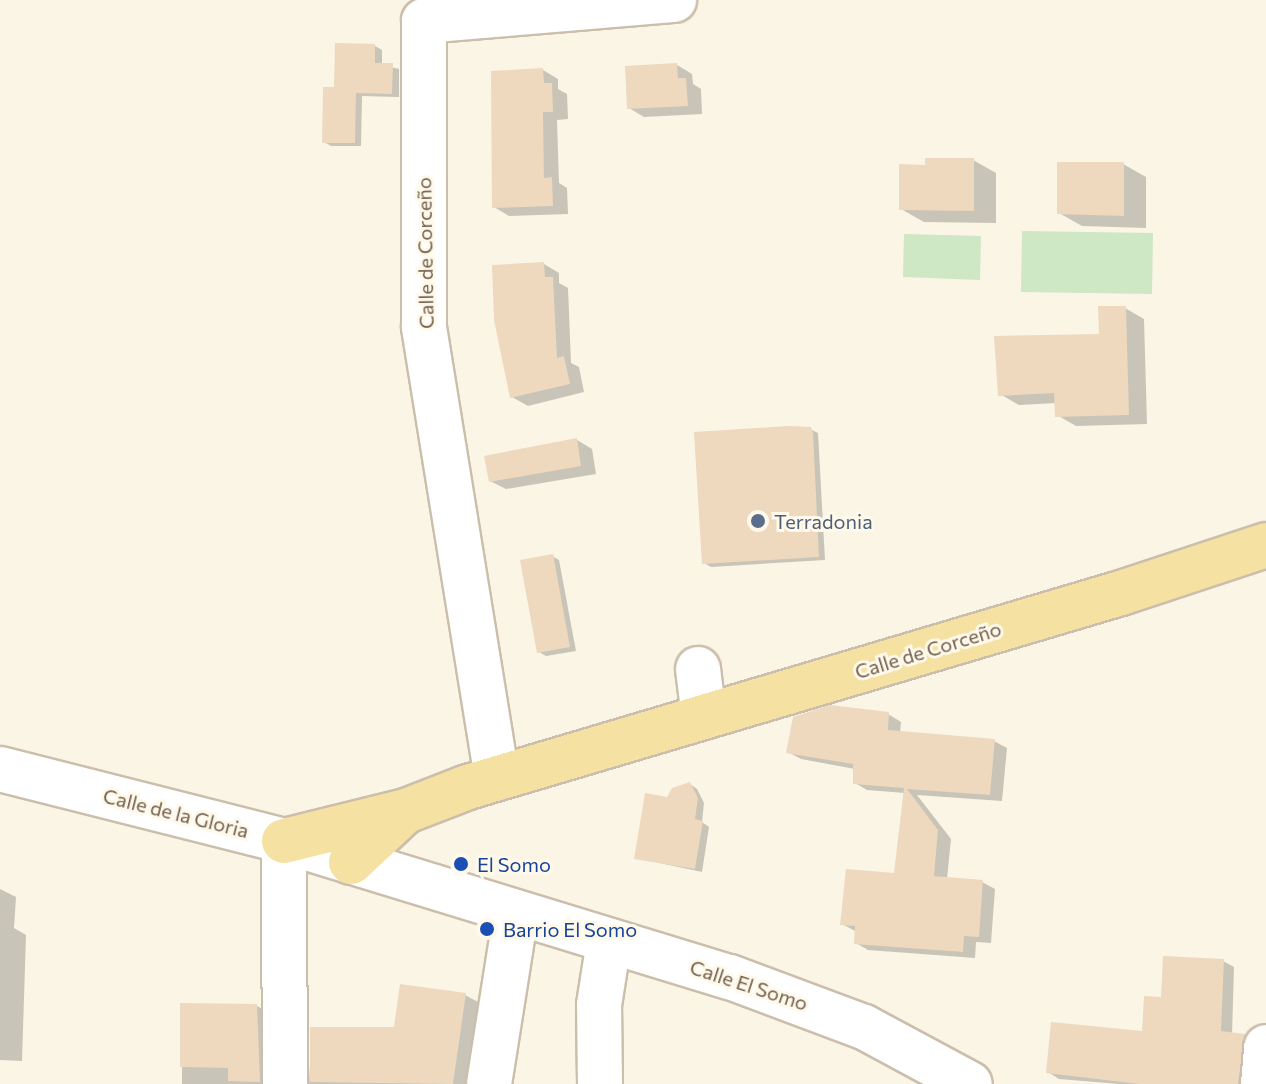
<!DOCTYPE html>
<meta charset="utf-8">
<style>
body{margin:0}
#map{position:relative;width:1266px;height:1084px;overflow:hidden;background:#fbf5e5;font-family:Commissioner,sans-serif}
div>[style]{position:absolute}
.green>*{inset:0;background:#cee7c4}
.shadow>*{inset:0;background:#0003}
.building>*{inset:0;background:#eed8be}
.roads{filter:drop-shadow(2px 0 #ccbeac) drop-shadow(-2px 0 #ccbeac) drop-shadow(0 2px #ccbeac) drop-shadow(0 -2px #ccbeac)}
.minor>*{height:44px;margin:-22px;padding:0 22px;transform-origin:22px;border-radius:22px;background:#fff}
.major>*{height:44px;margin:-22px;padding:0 22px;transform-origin:22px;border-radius:22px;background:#f5e1a2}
.dots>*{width:22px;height:22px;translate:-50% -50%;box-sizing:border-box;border:4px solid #fef9eb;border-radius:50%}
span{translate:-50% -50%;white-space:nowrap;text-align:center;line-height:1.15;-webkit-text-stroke:6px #fef9eb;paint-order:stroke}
.street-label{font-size:20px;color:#725f4c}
.service-label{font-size:20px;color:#4e5e75}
.left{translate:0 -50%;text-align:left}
.transit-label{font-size:20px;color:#164399}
</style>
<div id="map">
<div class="green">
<div style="clip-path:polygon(1022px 231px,1153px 233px,1152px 294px,1021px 292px)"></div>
<div style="clip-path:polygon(904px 234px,981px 236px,980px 280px,903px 277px)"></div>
</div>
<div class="shadow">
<div style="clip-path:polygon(375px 46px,382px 50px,382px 65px,399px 69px,399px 97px,362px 96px,361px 146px,331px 146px,324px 142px,336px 89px)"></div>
<div style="clip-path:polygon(677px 65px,692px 74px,693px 84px,701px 89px,702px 114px,644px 117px,629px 108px)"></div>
<div style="clip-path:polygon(543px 70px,558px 79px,558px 89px,567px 94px,568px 119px,557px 120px,559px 183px,567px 188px,568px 214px,509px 216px,494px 207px)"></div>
<div style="clip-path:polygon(973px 160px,996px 173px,996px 223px,924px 222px,901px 209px,927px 167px)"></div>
<div style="clip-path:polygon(1123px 164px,1146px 177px,1146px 228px,1082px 226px,1059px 213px)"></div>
<div style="clip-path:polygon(544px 264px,559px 273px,559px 283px,568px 288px,571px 363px,579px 367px,584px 392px,528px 406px,512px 397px)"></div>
<div style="clip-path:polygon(1125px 308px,1144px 319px,1147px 424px,1076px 426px,1057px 415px,1057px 403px,1019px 405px,1000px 394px,1101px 336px)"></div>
<div style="clip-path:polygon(810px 429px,818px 433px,825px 560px,711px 567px,704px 563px)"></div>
<div style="clip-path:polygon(577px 440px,592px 449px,596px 474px,506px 489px,490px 481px)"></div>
<div style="clip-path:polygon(552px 556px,559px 560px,576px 651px,546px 656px,539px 652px)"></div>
<div style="clip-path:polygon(888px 714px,901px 722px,900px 733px,994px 741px,1007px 748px,1002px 801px,917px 795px,951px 839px,947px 879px,982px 882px,995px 889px,991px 943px,976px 942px,975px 958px,868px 950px,856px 943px,857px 932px,842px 924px,896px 875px,905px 793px,867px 790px,855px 783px,855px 769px,801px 759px,788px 752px)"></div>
<div style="clip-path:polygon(690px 784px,697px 789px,704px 803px,702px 822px,709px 827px,702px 872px,636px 858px)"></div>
<div style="clip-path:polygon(0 889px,16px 897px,14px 928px,26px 935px,22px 1061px,0 1060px)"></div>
<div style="clip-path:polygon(1223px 961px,1234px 967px,1232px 1035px,1255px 1043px,1250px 1084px,1119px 1084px,1059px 1079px,1048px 1072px,1144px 1034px,1163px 999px)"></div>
<div style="clip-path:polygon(465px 995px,478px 1002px,467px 1084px,309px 1084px,312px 1029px,395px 1029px)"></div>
<div style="clip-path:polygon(182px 1005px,257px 1006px,270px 1013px,272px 1084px,182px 1084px)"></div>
</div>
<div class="building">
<div style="clip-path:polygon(335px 43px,375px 44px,375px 63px,393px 63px,392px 94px,356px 93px,355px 143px,322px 143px,323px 87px,334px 87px)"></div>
<div style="clip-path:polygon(677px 63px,678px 78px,686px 78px,688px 106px,627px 109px,625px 66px)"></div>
<div style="clip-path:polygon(543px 68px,544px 83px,552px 83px,553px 112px,543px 112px,544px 178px,552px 177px,553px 206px,492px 208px,491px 71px)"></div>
<div style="clip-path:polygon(925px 158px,974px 158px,974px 211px,899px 210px,899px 164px,925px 165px)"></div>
<div style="clip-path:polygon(1057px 162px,1124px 162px,1124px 216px,1057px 214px)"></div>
<div style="clip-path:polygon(544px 262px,545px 277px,553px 277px,557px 358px,564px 356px,570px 384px,510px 398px,494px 320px,492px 265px)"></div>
<div style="clip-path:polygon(1098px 306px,1126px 306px,1129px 415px,1055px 417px,1054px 393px,998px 396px,994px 336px,1099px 334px)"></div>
<div style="clip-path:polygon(788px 426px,811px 427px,813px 433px,819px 557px,702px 564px,694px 432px)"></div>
<div style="clip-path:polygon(577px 438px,581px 466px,489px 482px,484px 456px)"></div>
<div style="clip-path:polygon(553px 554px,570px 647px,537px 653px,520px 560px)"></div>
<div style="clip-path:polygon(830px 705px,889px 712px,888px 730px,995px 739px,990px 795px,907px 789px,938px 830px,934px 876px,983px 880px,979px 937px,964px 936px,963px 952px,854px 944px,855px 926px,840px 925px,846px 869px,894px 873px,904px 788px,853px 784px,853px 764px,786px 753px,793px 717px)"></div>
<div style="clip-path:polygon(690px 782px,698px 798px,695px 819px,703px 821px,695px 869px,634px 859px,645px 793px,667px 797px,672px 788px)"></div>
<div style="clip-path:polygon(1163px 956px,1224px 959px,1221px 1031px,1245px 1034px,1238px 1084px,1139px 1084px,1046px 1073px,1051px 1022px,1142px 1031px,1144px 996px,1161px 997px)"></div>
<div style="clip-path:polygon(400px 984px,466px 993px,453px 1084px,310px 1082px,310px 1027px,394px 1027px)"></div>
<div style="clip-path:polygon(180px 1003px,257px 1004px,260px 1082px,228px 1081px,228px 1068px,180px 1067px)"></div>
</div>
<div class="roads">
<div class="minor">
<div style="left:698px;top:669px;width:48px;rotate:82.9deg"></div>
<div style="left:0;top:769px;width:293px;rotate:14.2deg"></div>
<div style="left:284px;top:841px;width:466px;rotate:17deg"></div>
<div style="left:730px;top:977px;width:143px;rotate:20.5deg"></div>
<div style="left:864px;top:1027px;width:120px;rotate:28.3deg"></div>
<div style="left:497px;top:778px;width:457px;rotate:-99.2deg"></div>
<div style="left:424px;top:327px;width:306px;rotate:-90deg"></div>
<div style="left:424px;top:21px;width:251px;rotate:-4.8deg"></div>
<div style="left:284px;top:841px;width:243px;rotate:89.8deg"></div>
<div style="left:489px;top:1084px;width:173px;rotate:-81deg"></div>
<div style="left:600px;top:1084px;width:79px;rotate:-90.7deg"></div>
<div style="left:599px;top:1005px;width:65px;rotate:-81.1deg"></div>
<div style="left:1263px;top:1084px;width:37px;rotate:-85deg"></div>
</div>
<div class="major">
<div style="left:284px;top:841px;width:126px;rotate:-13.8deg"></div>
<div style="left:406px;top:811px;width:66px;rotate:-21.2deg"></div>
<div style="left:468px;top:787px;width:681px;rotate:-16.55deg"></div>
<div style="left:1121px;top:593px;width:153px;rotate:-18.3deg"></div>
<div style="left:351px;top:862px;width:69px;rotate:-43.2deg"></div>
</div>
</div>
<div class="dots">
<div style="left:758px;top:521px;background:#5c6f8a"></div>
<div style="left:461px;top:864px;background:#1a4fb4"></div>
<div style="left:487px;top:929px;background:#1a4fb4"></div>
</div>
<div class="street-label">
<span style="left:425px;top:253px;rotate:-91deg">Calle de Corceño</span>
<span style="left:928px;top:650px;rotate:-17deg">Calle de Corceño</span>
<span style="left:176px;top:813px;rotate:14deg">Calle de la Gloria</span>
<span style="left:749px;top:985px;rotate:18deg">Calle El Somo</span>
</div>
<div class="service-label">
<span class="left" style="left:774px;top:521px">Terradonia</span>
</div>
<div class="transit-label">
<span class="left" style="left:477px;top:864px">El Somo</span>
<span class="left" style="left:503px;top:929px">Barrio El Somo</span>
</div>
</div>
